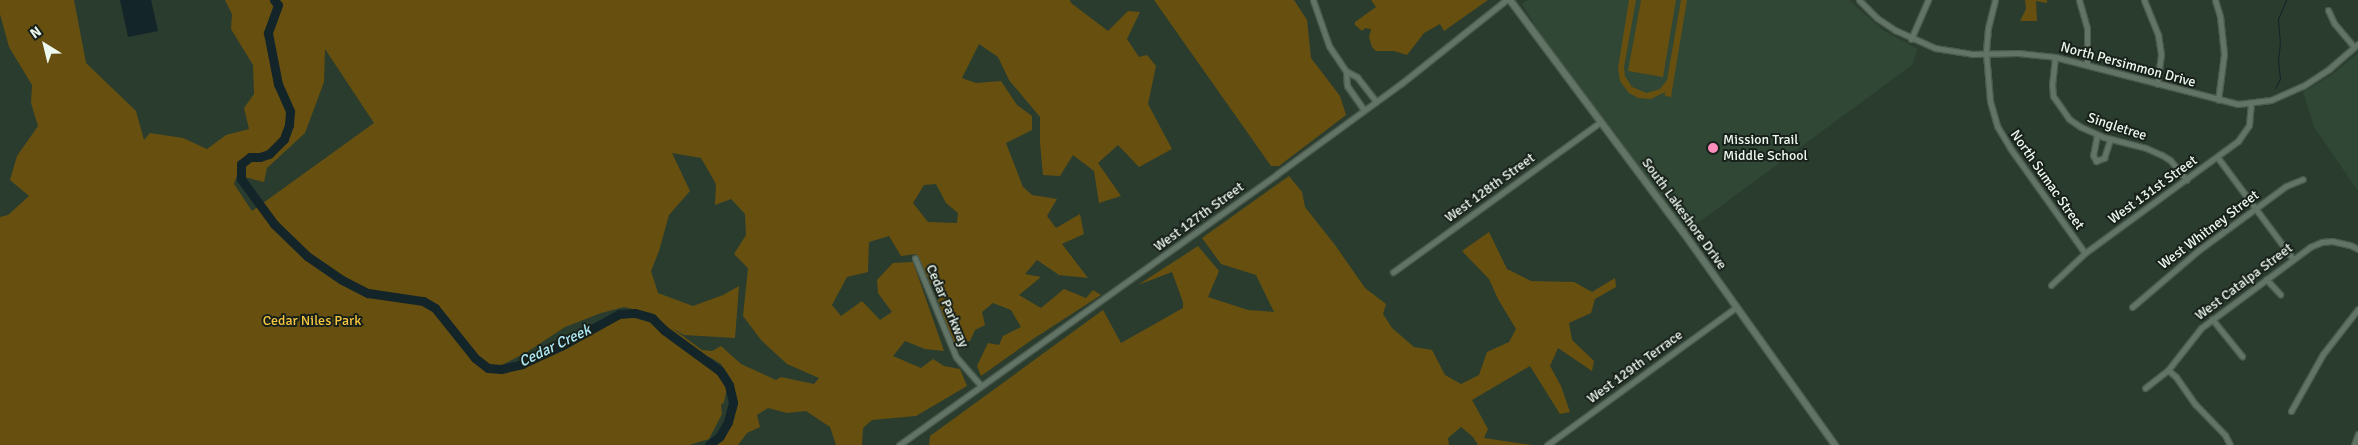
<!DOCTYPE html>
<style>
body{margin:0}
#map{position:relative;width:2358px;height:445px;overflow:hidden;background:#2a3c2e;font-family:Signika,sans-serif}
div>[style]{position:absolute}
.built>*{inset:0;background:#2f4734}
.green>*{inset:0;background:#67500f}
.water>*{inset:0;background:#132529}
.stream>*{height:1px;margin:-0.5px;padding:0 0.5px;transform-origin:0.5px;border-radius:0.5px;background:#132529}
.river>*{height:9px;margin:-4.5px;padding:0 4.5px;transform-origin:4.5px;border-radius:4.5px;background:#132529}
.roads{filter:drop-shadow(1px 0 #4b5a4e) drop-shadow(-1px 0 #4b5a4e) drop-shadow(0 1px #4b5a4e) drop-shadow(0 -1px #4b5a4e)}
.minor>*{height:5px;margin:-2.5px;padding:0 2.5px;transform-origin:2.5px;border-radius:2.5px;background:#617465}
.tertiary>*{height:6px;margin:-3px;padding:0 3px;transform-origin:3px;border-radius:3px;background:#617465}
.dots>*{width:14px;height:14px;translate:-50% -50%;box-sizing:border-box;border:2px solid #18201a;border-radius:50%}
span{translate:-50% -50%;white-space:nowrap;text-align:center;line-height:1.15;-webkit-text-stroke:4px #18201a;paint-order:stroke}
.street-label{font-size:14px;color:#edf8ef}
.poi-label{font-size:14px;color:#edf8ef}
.left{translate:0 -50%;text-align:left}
.park-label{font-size:14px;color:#f7c73f}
.water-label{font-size:15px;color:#afe9f6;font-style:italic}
.north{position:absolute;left:20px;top:20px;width:50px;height:50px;-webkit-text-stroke:4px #18201a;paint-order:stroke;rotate:324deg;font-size:14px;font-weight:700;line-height:20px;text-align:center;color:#edf8ef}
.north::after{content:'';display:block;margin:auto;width:18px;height:22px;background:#edf8ef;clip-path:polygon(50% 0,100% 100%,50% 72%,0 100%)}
</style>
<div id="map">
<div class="built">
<div style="clip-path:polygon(1528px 0,1849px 0,1884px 31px,1918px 49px,1912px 65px,1687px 231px,1543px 38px,1522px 4px)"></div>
<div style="clip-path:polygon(2358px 53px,2358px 191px,2314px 127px,2303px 92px,2331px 75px)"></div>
</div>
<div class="green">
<div style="clip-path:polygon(evenodd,0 0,74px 0,86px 63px,136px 111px,144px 140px,150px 133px,183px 138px,207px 149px,226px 135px,249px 129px,244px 108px,254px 94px,253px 65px,231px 29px,232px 14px,225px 0,1070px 0,1071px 3px,1108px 31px,1128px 11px,1140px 12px,1127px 39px,1139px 57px,1147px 55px,1156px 66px,1148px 104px,1172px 149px,1139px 167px,1118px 145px,1098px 163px,1121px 196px,1099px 203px,1094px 171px,1073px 155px,1060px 176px,1043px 175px,1040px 143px,1040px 117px,1009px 80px,998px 57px,979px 44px,962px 78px,976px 83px,1001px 81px,1017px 105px,1032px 116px,1032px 130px,1006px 143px,1023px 187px,1032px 195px,1057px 199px,1047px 216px,1056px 228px,1080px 214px,1084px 234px,1062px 244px,1088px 278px,1059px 275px,1037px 260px,1025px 274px,1041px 277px,1019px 295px,1041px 308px,1064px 289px,1086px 298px,1093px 290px,1101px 295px,1033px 339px,981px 376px,977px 366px,988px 343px,999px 345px,1003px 336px,1021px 327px,1011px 310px,993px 303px,982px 312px,985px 325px,975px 330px,970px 341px,952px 343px,938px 301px,941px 286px,931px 284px,916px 254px,901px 256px,889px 236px,869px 242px,868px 272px,847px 277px,832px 305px,841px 316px,862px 301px,880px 320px,892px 312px,878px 293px,877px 280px,893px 263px,913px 262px,944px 351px,925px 349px,905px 341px,893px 356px,921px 368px,933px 359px,944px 366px,960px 369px,967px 386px,916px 416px,872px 420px,863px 428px,862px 445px,836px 445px,830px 427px,806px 411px,787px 413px,768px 408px,757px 415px,760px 427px,747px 433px,738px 445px,715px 445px,723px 441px,734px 419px,738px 402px,731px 379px,721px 364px,708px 356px,728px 383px,724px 402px,721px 405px,722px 414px,709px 439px,689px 445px,0 445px,0 217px,8px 215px,29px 196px,10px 180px,17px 156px,38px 126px,31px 103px,32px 85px,9px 47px,0 14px,0 0,325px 49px,374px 123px,252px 211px,234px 184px,237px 175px,264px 182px,267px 168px,305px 133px,324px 82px,325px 49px,0 0,672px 153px,701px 158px,716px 184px,715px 205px,731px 199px,745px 214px,746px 235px,734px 254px,748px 268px,743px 316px,761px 340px,787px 364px,819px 378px,814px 384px,781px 377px,776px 380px,741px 364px,721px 346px,712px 351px,702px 350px,672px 328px,684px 335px,735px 338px,739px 286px,723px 295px,693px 306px,658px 293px,651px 271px,659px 251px,669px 215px,690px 191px,672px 153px,0 0,936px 184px,946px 203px,958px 213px,957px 223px,928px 222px,913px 203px,924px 185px,936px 184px,0 0,624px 307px,651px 313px,658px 318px,643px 319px,639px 316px,614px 319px,559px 350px,514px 369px,497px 365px,502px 365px,527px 352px,565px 327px,601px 313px,624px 307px)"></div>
<div style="clip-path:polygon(1154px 0,1294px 0,1307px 20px,1311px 58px,1340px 96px,1346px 115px,1279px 166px,1271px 166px)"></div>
<div style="clip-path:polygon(1371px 0,1488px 0,1444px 31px,1440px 24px,1424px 33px,1407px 55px,1394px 51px,1376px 51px,1372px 47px,1369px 37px,1371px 29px,1365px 28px,1362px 31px,1355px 25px,1355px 22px,1376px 7px)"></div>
<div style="clip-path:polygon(1629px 0,1636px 0,1624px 67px,1625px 76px,1632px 87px,1647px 93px,1660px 89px,1667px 80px,1681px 0,1687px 0,1671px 97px,1665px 96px,1665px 92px,1651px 99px,1638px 98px,1629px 93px,1620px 81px,1618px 68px)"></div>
<div style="clip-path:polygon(1641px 0,1676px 0,1663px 77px,1628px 71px)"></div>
<div style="clip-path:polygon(2025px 0,2047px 0,2047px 3px,2036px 1px,2037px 21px,2020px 21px,2026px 9px)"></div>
<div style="clip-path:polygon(1289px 176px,1302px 192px,1305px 207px,1335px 245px,1365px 288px,1386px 304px,1383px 314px,1392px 328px,1414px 347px,1432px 350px,1445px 375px,1461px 384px,1479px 375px,1487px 352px,1509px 342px,1516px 329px,1498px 299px,1489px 279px,1462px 251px,1489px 232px,1507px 269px,1531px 281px,1574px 282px,1592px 292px,1615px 278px,1616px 287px,1595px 299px,1591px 313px,1569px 323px,1572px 340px,1594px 361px,1592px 371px,1558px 348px,1550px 366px,1561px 386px,1570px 412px,1560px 414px,1530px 366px,1472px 400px,1488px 429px,1484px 438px,1532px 445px,1478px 445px,1473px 437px,1461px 427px,1448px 438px,1449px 445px,929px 445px,930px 436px,1103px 310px,1121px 343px,1183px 308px,1183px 302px,1172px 272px,1138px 285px,1198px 246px,1219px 271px,1208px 297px,1248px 310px,1274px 312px,1256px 275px,1221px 264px,1202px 238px)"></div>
</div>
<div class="water">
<div style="clip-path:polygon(120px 0,151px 0,158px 31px,128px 37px)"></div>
</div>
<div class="stream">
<div style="left:2275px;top:88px;width:10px;rotate:-61deg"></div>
<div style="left:2280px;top:79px;width:18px;rotate:-96deg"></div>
<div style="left:2278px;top:61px;width:18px;rotate:-84deg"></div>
<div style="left:2280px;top:43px;width:24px;rotate:-95deg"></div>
<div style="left:2278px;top:19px;width:21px;rotate:-67deg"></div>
</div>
<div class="river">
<div style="left:274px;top:0;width:6px;rotate:51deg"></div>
<div style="left:278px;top:5px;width:30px;rotate:110deg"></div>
<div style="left:268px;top:33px;width:52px;rotate:78.9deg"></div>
<div style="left:278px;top:84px;width:30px;rotate:66deg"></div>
<div style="left:290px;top:111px;width:14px;rotate:94deg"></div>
<div style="left:289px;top:125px;width:15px;rotate:110deg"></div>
<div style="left:284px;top:139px;width:21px;rotate:135deg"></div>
<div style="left:269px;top:154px;width:9px;rotate:162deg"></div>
<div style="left:260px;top:157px;width:10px;rotate:180deg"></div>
<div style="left:250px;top:157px;width:11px;rotate:142deg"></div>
<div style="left:241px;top:164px;width:15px;rotate:90deg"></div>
<div style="left:241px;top:179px;width:56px;rotate:53.7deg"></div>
<div style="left:274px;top:224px;width:46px;rotate:44.1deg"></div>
<div style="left:307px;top:256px;width:42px;rotate:34.4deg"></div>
<div style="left:342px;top:280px;width:29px;rotate:27deg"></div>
<div style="left:368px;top:293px;width:56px;rotate:8.3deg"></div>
<div style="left:423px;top:301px;width:14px;rotate:30deg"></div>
<div style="left:435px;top:308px;width:64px;rotate:51.3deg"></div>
<div style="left:475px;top:358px;width:16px;rotate:38deg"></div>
<div style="left:488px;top:368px;width:13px;rotate:4deg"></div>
<div style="left:501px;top:369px;width:22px;rotate:-13deg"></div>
<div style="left:522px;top:364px;width:43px;rotate:-24.8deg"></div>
<div style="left:561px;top:346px;width:66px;rotate:-28.9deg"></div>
<div style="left:619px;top:314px;width:16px;rotate:-4deg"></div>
<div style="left:635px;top:313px;width:18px;rotate:16deg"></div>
<div style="left:652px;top:318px;width:17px;rotate:45deg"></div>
<div style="left:664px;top:330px;width:69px;rotate:36.2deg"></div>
<div style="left:720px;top:371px;width:17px;rotate:57deg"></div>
<div style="left:729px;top:385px;width:18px;rotate:77deg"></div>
<div style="left:733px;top:403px;width:20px;rotate:105deg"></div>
<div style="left:728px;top:422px;width:16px;rotate:120deg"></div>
<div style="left:720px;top:436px;width:14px;rotate:141deg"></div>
</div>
<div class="roads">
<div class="minor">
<div style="left:1313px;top:0;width:49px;rotate:70.8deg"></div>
<div style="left:1329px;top:46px;width:30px;rotate:56deg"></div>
<div style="left:1859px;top:0;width:25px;rotate:45deg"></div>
<div style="left:1877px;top:18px;width:22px;rotate:34deg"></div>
<div style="left:1895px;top:30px;width:44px;rotate:24.2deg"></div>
<div style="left:1935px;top:48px;width:36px;rotate:9deg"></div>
<div style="left:1971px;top:54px;width:47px;rotate:-1.2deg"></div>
<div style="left:2018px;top:53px;width:37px;rotate:6deg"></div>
<div style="left:2055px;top:57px;width:189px;rotate:14.4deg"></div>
<div style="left:2238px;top:104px;width:33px;rotate:-7deg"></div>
<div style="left:2271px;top:100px;width:35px;rotate:-24deg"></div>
<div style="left:2303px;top:86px;width:31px;rotate:-33deg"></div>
<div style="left:2329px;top:69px;width:38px;rotate:-41deg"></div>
<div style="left:1995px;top:0;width:29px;rotate:104deg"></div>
<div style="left:1988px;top:28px;width:25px;rotate:95deg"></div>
<div style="left:1986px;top:53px;width:48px;rotate:85.2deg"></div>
<div style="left:1990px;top:101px;width:26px;rotate:74deg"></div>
<div style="left:1997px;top:126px;width:26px;rotate:59deg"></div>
<div style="left:2010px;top:148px;width:129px;rotate:54.5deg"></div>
<div style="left:2079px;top:0;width:29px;rotate:74deg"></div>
<div style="left:2087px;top:28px;width:36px;rotate:90deg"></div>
<div style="left:2144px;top:0;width:38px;rotate:68deg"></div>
<div style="left:2158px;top:35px;width:20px;rotate:81deg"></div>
<div style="left:2161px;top:55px;width:29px;rotate:98deg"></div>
<div style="left:2215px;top:0;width:17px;rotate:73deg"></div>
<div style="left:2220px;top:16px;width:38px;rotate:84deg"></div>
<div style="left:2224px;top:54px;width:46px;rotate:97.4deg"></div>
<div style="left:2328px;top:10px;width:14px;rotate:65deg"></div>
<div style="left:2334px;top:23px;width:31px;rotate:50deg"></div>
<div style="left:1911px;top:39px;width:43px;rotate:-66.4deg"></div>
<div style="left:2055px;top:57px;width:27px;rotate:96deg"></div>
<div style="left:2052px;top:84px;width:12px;rotate:85deg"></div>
<div style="left:2053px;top:96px;width:28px;rotate:55deg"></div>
<div style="left:2069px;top:119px;width:14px;rotate:34deg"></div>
<div style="left:2081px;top:127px;width:24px;rotate:24deg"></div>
<div style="left:2103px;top:137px;width:44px;rotate:14.3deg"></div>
<div style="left:2146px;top:148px;width:17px;rotate:24deg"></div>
<div style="left:2162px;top:155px;width:9px;rotate:32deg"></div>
<div style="left:2170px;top:160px;width:26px;rotate:50deg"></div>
<div style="left:1364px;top:110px;width:29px;rotate:-125deg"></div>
<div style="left:1347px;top:86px;width:15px;rotate:-94deg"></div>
<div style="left:1346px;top:71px;width:13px;rotate:29deg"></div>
<div style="left:1357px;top:77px;width:31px;rotate:52deg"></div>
<div style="left:2097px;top:135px;width:20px;rotate:101deg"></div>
<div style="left:2093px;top:155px;width:7px;rotate:63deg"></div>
<div style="left:2096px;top:161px;width:9px;rotate:-21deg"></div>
<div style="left:2104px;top:158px;width:20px;rotate:-72deg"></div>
<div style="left:2218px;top:158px;width:126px;rotate:53.4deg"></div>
<div style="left:915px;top:258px;width:107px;rotate:67.5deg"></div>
<div style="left:956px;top:357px;width:37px;rotate:49deg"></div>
<div style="left:1393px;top:272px;width:256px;rotate:-35.9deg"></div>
<div style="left:2266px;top:279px;width:21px;rotate:47deg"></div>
<div style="left:2051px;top:285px;width:47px;rotate:-43.3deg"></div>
<div style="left:2085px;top:253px;width:190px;rotate:-36.2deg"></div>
<div style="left:2238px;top:141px;width:19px;rotate:-55deg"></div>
<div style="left:2249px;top:125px;width:21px;rotate:-85deg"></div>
<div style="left:2132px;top:307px;width:88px;rotate:-40.4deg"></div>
<div style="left:2199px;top:250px;width:108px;rotate:-36.3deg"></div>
<div style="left:2286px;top:186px;width:18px;rotate:-22deg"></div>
<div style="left:2212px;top:319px;width:48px;rotate:51deg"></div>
<div style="left:2168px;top:370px;width:11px;rotate:41deg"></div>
<div style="left:2176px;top:377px;width:33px;rotate:55deg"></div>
<div style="left:2195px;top:404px;width:43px;rotate:45.9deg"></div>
<div style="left:2225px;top:435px;width:11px;rotate:63deg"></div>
<div style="left:2145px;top:388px;width:29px;rotate:-38deg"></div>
<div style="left:2168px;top:370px;width:53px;rotate:-51.8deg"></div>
<div style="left:2201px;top:328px;width:136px;rotate:-36.6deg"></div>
<div style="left:2310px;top:247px;width:13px;rotate:-23deg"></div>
<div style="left:2322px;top:242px;width:10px;rotate:-6deg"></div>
<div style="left:2332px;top:241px;width:18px;rotate:13deg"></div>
<div style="left:2350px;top:245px;width:9px;rotate:27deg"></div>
<div style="left:2291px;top:411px;width:65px;rotate:-60.7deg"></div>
<div style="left:2323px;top:354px;width:57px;rotate:-52.1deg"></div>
<div style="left:899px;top:445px;width:465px;rotate:-35.6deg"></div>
<div style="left:1277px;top:174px;width:155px;rotate:-36.1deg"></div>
<div style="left:1402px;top:83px;width:133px;rotate:-38.6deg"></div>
<div style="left:1547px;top:445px;width:234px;rotate:-36.1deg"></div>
<div style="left:2354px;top:445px;width:12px;rotate:-70deg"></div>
</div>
<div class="tertiary">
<div style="left:1510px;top:0;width:289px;rotate:53.3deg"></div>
<div style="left:1683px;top:232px;width:262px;rotate:54.5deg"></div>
</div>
</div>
<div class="dots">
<div style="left:1713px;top:148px;background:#fe8ebc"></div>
</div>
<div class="street-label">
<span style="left:2128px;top:65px;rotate:15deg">North Persimmon Drive</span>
<span style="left:2117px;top:127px;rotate:18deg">Singletree</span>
<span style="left:2047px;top:180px;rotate:55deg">North Sumac Street</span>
<span style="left:1490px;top:188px;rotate:-36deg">West 128th Street</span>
<span style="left:2153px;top:190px;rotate:-36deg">West 131st Street</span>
<span style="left:1684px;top:214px;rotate:54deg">South Lakeshore Drive</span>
<span style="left:1199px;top:217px;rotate:-36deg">West 127th Street</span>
<span style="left:2209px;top:230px;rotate:-37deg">West Whitney Street</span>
<span style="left:2244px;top:282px;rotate:-37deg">West Catalpa Street</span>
<span style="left:947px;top:306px;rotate:67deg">Cedar Parkway</span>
<span style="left:1635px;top:367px;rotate:-36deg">West 129th Terrace</span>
</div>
<div class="poi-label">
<span class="left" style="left:1723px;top:148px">Mission Trail<br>Middle School</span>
</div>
<div class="park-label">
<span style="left:312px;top:321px">Cedar Niles Park</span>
</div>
<div class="water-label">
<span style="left:555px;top:346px;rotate:-26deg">Cedar Creek</span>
</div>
<div class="north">N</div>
</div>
